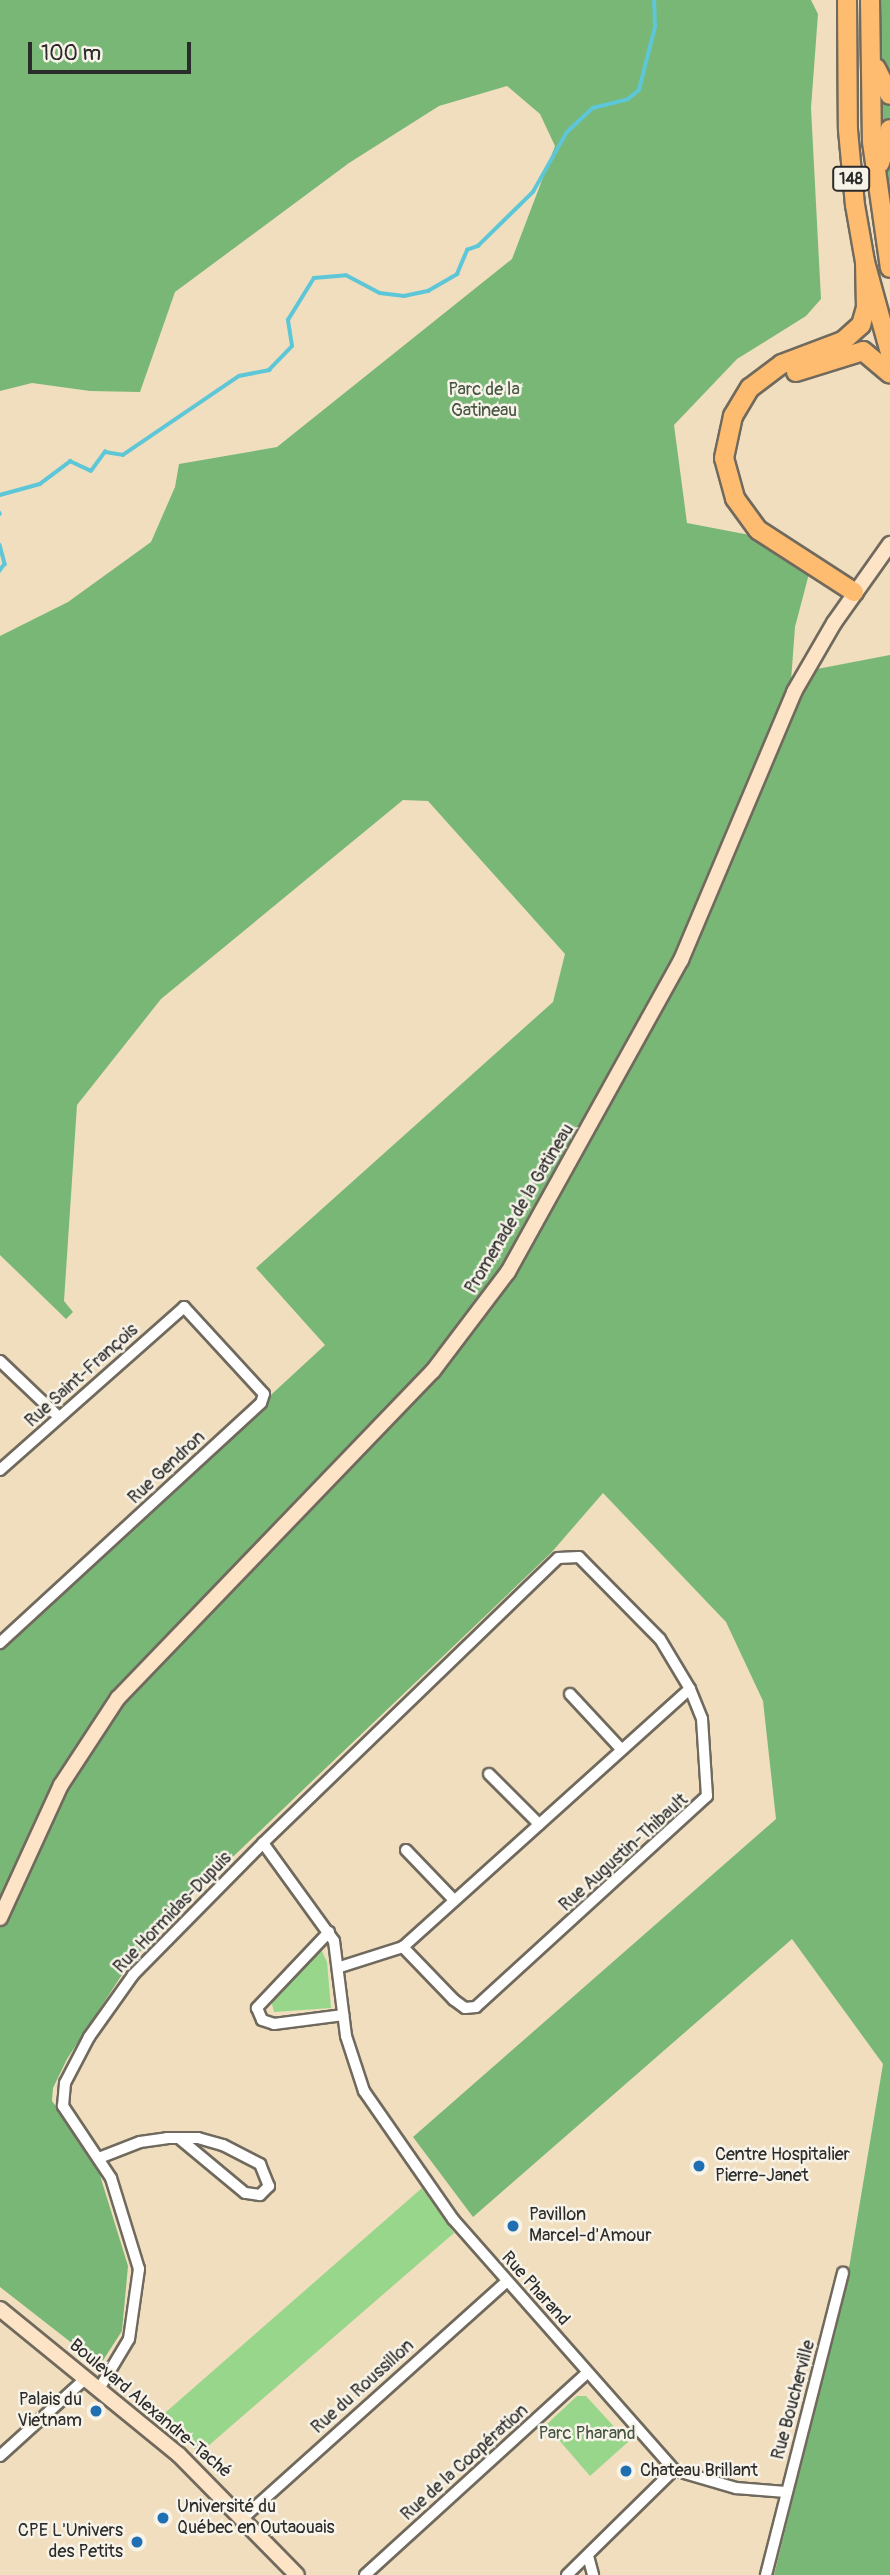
<!DOCTYPE html>
<meta charset="utf-8">
<style>
body{margin:0}
#map{position:relative;width:890px;height:2575px;overflow:hidden;background:#f1debe;font-family:Pangolin,sans-serif}
div>[style]{position:absolute}
.green>*{inset:0;background:#97d68b}
.forest>*{inset:0;background:#79b777}
.stream>*{height:3.5px;margin:-1.75px;padding:0 1.75px;transform-origin:1.75px;border-radius:1.75px;background:#5dc7d7}
.roads{filter:drop-shadow(2px 0 #706a5e) drop-shadow(-2px 0 #706a5e) drop-shadow(0 2px #706a5e) drop-shadow(0 -2px #706a5e)}
.street>*{height:10px;margin:-5px;padding:0 5px;transform-origin:5px;border-radius:5px;background:#fff}
.secondary>*{height:14px;margin:-7px;padding:0 7px;transform-origin:7px;border-radius:7px;background:#fee4c6}
.highway>*{height:18px;margin:-9px;padding:0 9px;transform-origin:9px;border-radius:9px;background:#fdbc70}
.dots>*{width:19px;height:19px;translate:-50% -50%;box-sizing:border-box;border:4px solid #f7f3e8;border-radius:50%}
span{translate:-50% -50%;white-space:nowrap;text-align:center;line-height:1.15;-webkit-text-stroke:5px #f7f3e8;paint-order:stroke}
.shield-label span{padding:2px 5px;background:#f7f3e8;border:2px solid;border-radius:5px;-webkit-text-stroke-width:0}
.shield-label{font-size:16px;color:#2b2b2b;font-weight:700}
.park-label{font-size:18px;color:#465643}
.street-label{font-size:18px;color:#2b2b2b}
.poi-label{font-size:18px;color:#2b2b2b}
.left{translate:0 -50%;text-align:left}
.right{translate:-100% -50%;text-align:right}
.scale{position:absolute;left:28px;top:42px;width:163px;height:32px;box-sizing:border-box;border:4px solid #2b2b2b;border-top:0;padding-left:9px;font-size:21px;line-height:24px;white-space:nowrap;color:#2b2b2b;-webkit-text-stroke:5px #f7f3e8;paint-order:stroke}
</style>
<div id="map">
<div class="green">
<div style="clip-path:polygon(321px 1949px,327px 1962px,331px 2008px,274px 2012px,271px 2000px)"></div>
<div style="clip-path:polygon(422px 2188px,454px 2233px,200px 2453px,158px 2419px)"></div>
<div style="clip-path:polygon(577px 2396px,586px 2396px,628px 2442px,590px 2476px,546px 2425px)"></div>
</div>
<div class="forest">
<div style="clip-path:polygon(0 0,811px 0,818px 14px,811px 108px,821px 299px,806px 316px,737px 359px,674px 425px,687px 523px,755px 536px,810px 570px,795px 627px,791px 681px,817px 669px,890px 655px,890px 2575px,774px 2575px,848px 2274px,883px 2064px,792px 1939px,473px 2217px,413px 2137px,776px 1819px,763px 1701px,726px 1622px,603px 1493px,551px 1553px,173px 1914px,127px 1967px,67px 2059px,53px 2088px,52px 2101px,94px 2156px,128px 2266px,122px 2331px,100px 2365px,0 2287px,0 1645px,325px 1345px,256px 1268px,553px 1002px,565px 954px,428px 801px,403px 800px,161px 999px,77px 1105px,64px 1301px,73px 1312px,66px 1319px,0 1255px,0 636px,68px 602px,151px 542px,175px 487px,179px 464px,277px 447px,512px 259px,555px 146px,540px 114px,507px 86px,439px 106px,349px 163px,175px 292px,140px 392px,90px 391px,32px 383px,0 391px)"></div>
<div style="clip-path:polygon(878px 0,890px 0,890px 257px,879px 167px)"></div>
</div>
<div class="stream">
<div style="left:0;top:495px;width:41px;rotate:-15.4deg"></div>
<div style="left:40px;top:484px;width:38px;rotate:-37deg"></div>
<div style="left:70px;top:461px;width:23px;rotate:25deg"></div>
<div style="left:91px;top:471px;width:24px;rotate:-54deg"></div>
<div style="left:105px;top:452px;width:18px;rotate:9deg"></div>
<div style="left:123px;top:455px;width:140px;rotate:-34.3deg"></div>
<div style="left:239px;top:376px;width:31px;rotate:-11deg"></div>
<div style="left:269px;top:370px;width:33px;rotate:-46deg"></div>
<div style="left:292px;top:346px;width:26px;rotate:-99deg"></div>
<div style="left:288px;top:320px;width:49px;rotate:-58.2deg"></div>
<div style="left:314px;top:278px;width:32px;rotate:-5deg"></div>
<div style="left:346px;top:275px;width:38px;rotate:28deg"></div>
<div style="left:380px;top:293px;width:24px;rotate:7deg"></div>
<div style="left:404px;top:296px;width:25px;rotate:-12deg"></div>
<div style="left:428px;top:291px;width:34px;rotate:-30deg"></div>
<div style="left:457px;top:274px;width:26px;rotate:-67deg"></div>
<div style="left:467px;top:250px;width:12px;rotate:-20deg"></div>
<div style="left:478px;top:246px;width:77px;rotate:-44.5deg"></div>
<div style="left:533px;top:192px;width:69px;rotate:-60.5deg"></div>
<div style="left:567px;top:132px;width:35px;rotate:-43deg"></div>
<div style="left:593px;top:108px;width:36px;rotate:-14deg"></div>
<div style="left:628px;top:99px;width:14px;rotate:-39deg"></div>
<div style="left:639px;top:90px;width:65px;rotate:-75.7deg"></div>
<div style="left:655px;top:27px;width:27px;rotate:-92deg"></div>
<div style="left:0;top:513px;width:1px;rotate:90deg"></div>
<div style="left:0;top:545px;width:20px;rotate:75deg"></div>
<div style="left:5px;top:564px;width:9px;rotate:126deg"></div>
</div>
<div class="roads">
<div class="street">
<div style="left:0;top:1361px;width:81px;rotate:43.5deg"></div>
<div style="left:0;top:1470px;width:246px;rotate:-41.5deg"></div>
<div style="left:184px;top:1307px;width:118px;rotate:47.4deg"></div>
<div style="left:264px;top:1394px;width:9px;rotate:108deg"></div>
<div style="left:261px;top:1403px;width:355px;rotate:137.4deg"></div>
<div style="left:570px;top:1694px;width:76px;rotate:47.1deg"></div>
<div style="left:489px;top:1774px;width:71px;rotate:45deg"></div>
<div style="left:263px;top:1843px;width:121px;rotate:54.1deg"></div>
<div style="left:334px;top:1941px;width:96px;rotate:82.8deg"></div>
<div style="left:346px;top:2036px;width:58px;rotate:71.9deg"></div>
<div style="left:364px;top:2091px;width:156px;rotate:55.2deg"></div>
<div style="left:453px;top:2219px;width:334px;rotate:48.6deg"></div>
<div style="left:674px;top:2470px;width:65px;rotate:16.2deg"></div>
<div style="left:736px;top:2488px;width:50px;rotate:4.6deg"></div>
<div style="left:406px;top:1850px;width:69px;rotate:46.2deg"></div>
<div style="left:329px;top:1932px;width:105px;rotate:133.5deg"></div>
<div style="left:257px;top:2008px;width:13px;rotate:67deg"></div>
<div style="left:262px;top:2020px;width:13px;rotate:18deg"></div>
<div style="left:274px;top:2024px;width:70px;rotate:-7.4deg"></div>
<div style="left:340px;top:1967px;width:66px;rotate:-17.6deg"></div>
<div style="left:403px;top:1947px;width:386px;rotate:-42deg"></div>
<div style="left:99px;top:2158px;width:44px;rotate:-21.3deg"></div>
<div style="left:140px;top:2142px;width:27px;rotate:-8deg"></div>
<div style="left:167px;top:2138px;width:31px"></div>
<div style="left:198px;top:2138px;width:26px;rotate:16deg"></div>
<div style="left:223px;top:2145px;width:42px;rotate:27.2deg"></div>
<div style="left:260px;top:2164px;width:24px;rotate:68deg"></div>
<div style="left:269px;top:2186px;width:13px;rotate:135deg"></div>
<div style="left:260px;top:2195px;width:15px;rotate:-172deg"></div>
<div style="left:245px;top:2193px;width:85px;rotate:-140.3deg"></div>
<div style="left:99px;top:2389px;width:58px;rotate:-59deg"></div>
<div style="left:129px;top:2339px;width:71px;rotate:-81.9deg"></div>
<div style="left:139px;top:2269px;width:95px;rotate:-107.1deg"></div>
<div style="left:111px;top:2178px;width:87px;rotate:-123.7deg"></div>
<div style="left:63px;top:2106px;width:23px;rotate:-85deg"></div>
<div style="left:65px;top:2083px;width:52px;rotate:-62.4deg"></div>
<div style="left:89px;top:2037px;width:76px;rotate:-54.6deg"></div>
<div style="left:133px;top:1975px;width:185px;rotate:-45.4deg"></div>
<div style="left:263px;top:1843px;width:410px;rotate:-44deg"></div>
<div style="left:558px;top:1558px;width:21px;rotate:-3deg"></div>
<div style="left:579px;top:1557px;width:115px;rotate:45.4deg"></div>
<div style="left:660px;top:1639px;width:58px;rotate:59deg"></div>
<div style="left:690px;top:1689px;width:32px;rotate:68deg"></div>
<div style="left:702px;top:1719px;width:77px;rotate:86.3deg"></div>
<div style="left:707px;top:1796px;width:313px;rotate:137.6deg"></div>
<div style="left:476px;top:2007px;width:11px;rotate:175deg"></div>
<div style="left:465px;top:2008px;width:14px;rotate:-144deg"></div>
<div style="left:454px;top:2000px;width:74px;rotate:-133.9deg"></div>
<div style="left:0;top:2456px;width:116px;rotate:-42.2deg"></div>
<div style="left:243px;top:2518px;width:353px;rotate:-41.9deg"></div>
<div style="left:588px;top:2556px;width:20px;rotate:75deg"></div>
<div style="left:365px;top:2575px;width:299px;rotate:-42.3deg"></div>
<div style="left:567px;top:2575px;width:150px;rotate:-44.5deg"></div>
<div style="left:766px;top:2575px;width:312px;rotate:-75.7deg"></div>
</div>
<div class="secondary">
<div style="left:0;top:1918px;width:146px;rotate:-65.4deg"></div>
<div style="left:61px;top:1785px;width:104px;rotate:-56.8deg"></div>
<div style="left:118px;top:1698px;width:454px;rotate:-46.1deg"></div>
<div style="left:433px;top:1371px;width:124px;rotate:-52.9deg"></div>
<div style="left:508px;top:1272px;width:357px;rotate:-61deg"></div>
<div style="left:681px;top:960px;width:291px;rotate:-67.1deg"></div>
<div style="left:794px;top:692px;width:80px;rotate:-59.9deg"></div>
<div style="left:834px;top:623px;width:97px;rotate:-54.7deg"></div>
<div style="left:0;top:2309px;width:231px;rotate:39.2deg"></div>
<div style="left:179px;top:2455px;width:168px;rotate:45.5deg"></div>
</div>
<div class="highway">
<div style="left:847px;top:0;width:130px;rotate:89.6deg"></div>
<div style="left:848px;top:130px;width:75px;rotate:84.7deg"></div>
<div style="left:855px;top:205px;width:58px;rotate:80deg"></div>
<div style="left:865px;top:262px;width:94px;rotate:74.6deg"></div>
<div style="left:870px;top:0;width:142px;rotate:89.2deg"></div>
<div style="left:872px;top:142px;width:127px;rotate:81.9deg"></div>
<div style="left:876px;top:68px;width:30px;rotate:63deg"></div>
<div style="left:880px;top:163px;width:35px;rotate:-74deg"></div>
<div style="left:796px;top:372px;width:70px;rotate:-17.4deg"></div>
<div style="left:863px;top:351px;width:35px;rotate:40deg"></div>
<div style="left:854px;top:592px;width:114px;rotate:-147.1deg"></div>
<div style="left:758px;top:530px;width:39px;rotate:-126deg"></div>
<div style="left:735px;top:498px;width:41px;rotate:-105.4deg"></div>
<div style="left:724px;top:458px;width:43px;rotate:-77.9deg"></div>
<div style="left:733px;top:416px;width:33px;rotate:-59deg"></div>
<div style="left:750px;top:388px;width:40px;rotate:-37deg"></div>
<div style="left:782px;top:364px;width:65px;rotate:-20.7deg"></div>
<div style="left:843px;top:341px;width:24px;rotate:-42deg"></div>
<div style="left:861px;top:325px;width:18px;rotate:-74deg"></div>
<div style="left:866px;top:308px;width:46px;rotate:-91.2deg"></div>
</div>
</div>
<div class="dots">
<div style="left:699px;top:2166px;background:#1f6fb2"></div>
<div style="left:513px;top:2226px;background:#1f6fb2"></div>
<div style="left:96px;top:2411px;background:#1f6fb2"></div>
<div style="left:626px;top:2471px;background:#1f6fb2"></div>
<div style="left:163px;top:2518px;background:#1f6fb2"></div>
<div style="left:137px;top:2542px;background:#1f6fb2"></div>
</div>
<div class="shield-label">
<span style="left:851px;top:179px">148</span>
</div>
<div class="park-label">
<span style="left:484px;top:401px">Parc de la<br>Gatineau</span>
<span style="left:587px;top:2434px">Parc Pharand</span>
</div>
<div class="street-label">
<span style="left:520px;top:1209px;rotate:-59deg">Promenade de la Gatineau</span>
<span style="left:82px;top:1376px;rotate:-42deg">Rue Saint-François</span>
<span style="left:167px;top:1468px;rotate:-43deg">Rue Gendron</span>
<span style="left:624px;top:1853px;rotate:-42deg">Rue Augustin-Thibault</span>
<span style="left:173px;top:1913px;rotate:-46deg">Rue Hormidas-Dupuis</span>
<span style="left:535px;top:2289px;rotate:48deg">Rue Pharand</span>
<span style="left:363px;top:2387px;rotate:-42deg">Rue du Roussillon</span>
<span style="left:794px;top:2400px;rotate:-75deg">Rue Boucherville</span>
<span style="left:150px;top:2409px;rotate:40deg">Boulevard Alexandre-Taché</span>
<span style="left:465px;top:2463px;rotate:-42deg">Rue de la Coopération</span>
</div>
<div class="poi-label">
<span class="left" style="left:715px;top:2166px">Centre Hospitalier<br>Pierre-Janet</span>
<span class="left" style="left:529px;top:2226px">Pavillon<br>Marcel-d'Amour</span>
<span class="right" style="left:82px;top:2411px">Palais du<br>Vietnam</span>
<span class="left" style="left:640px;top:2471px">Chateau Brillant</span>
<span class="left" style="left:177px;top:2518px">Université du<br>Québec en Outaouais</span>
<span class="right" style="left:123px;top:2542px">CPE L'Univers<br>des Petits</span>
</div>
<div class="scale">100 m</div>
</div>
